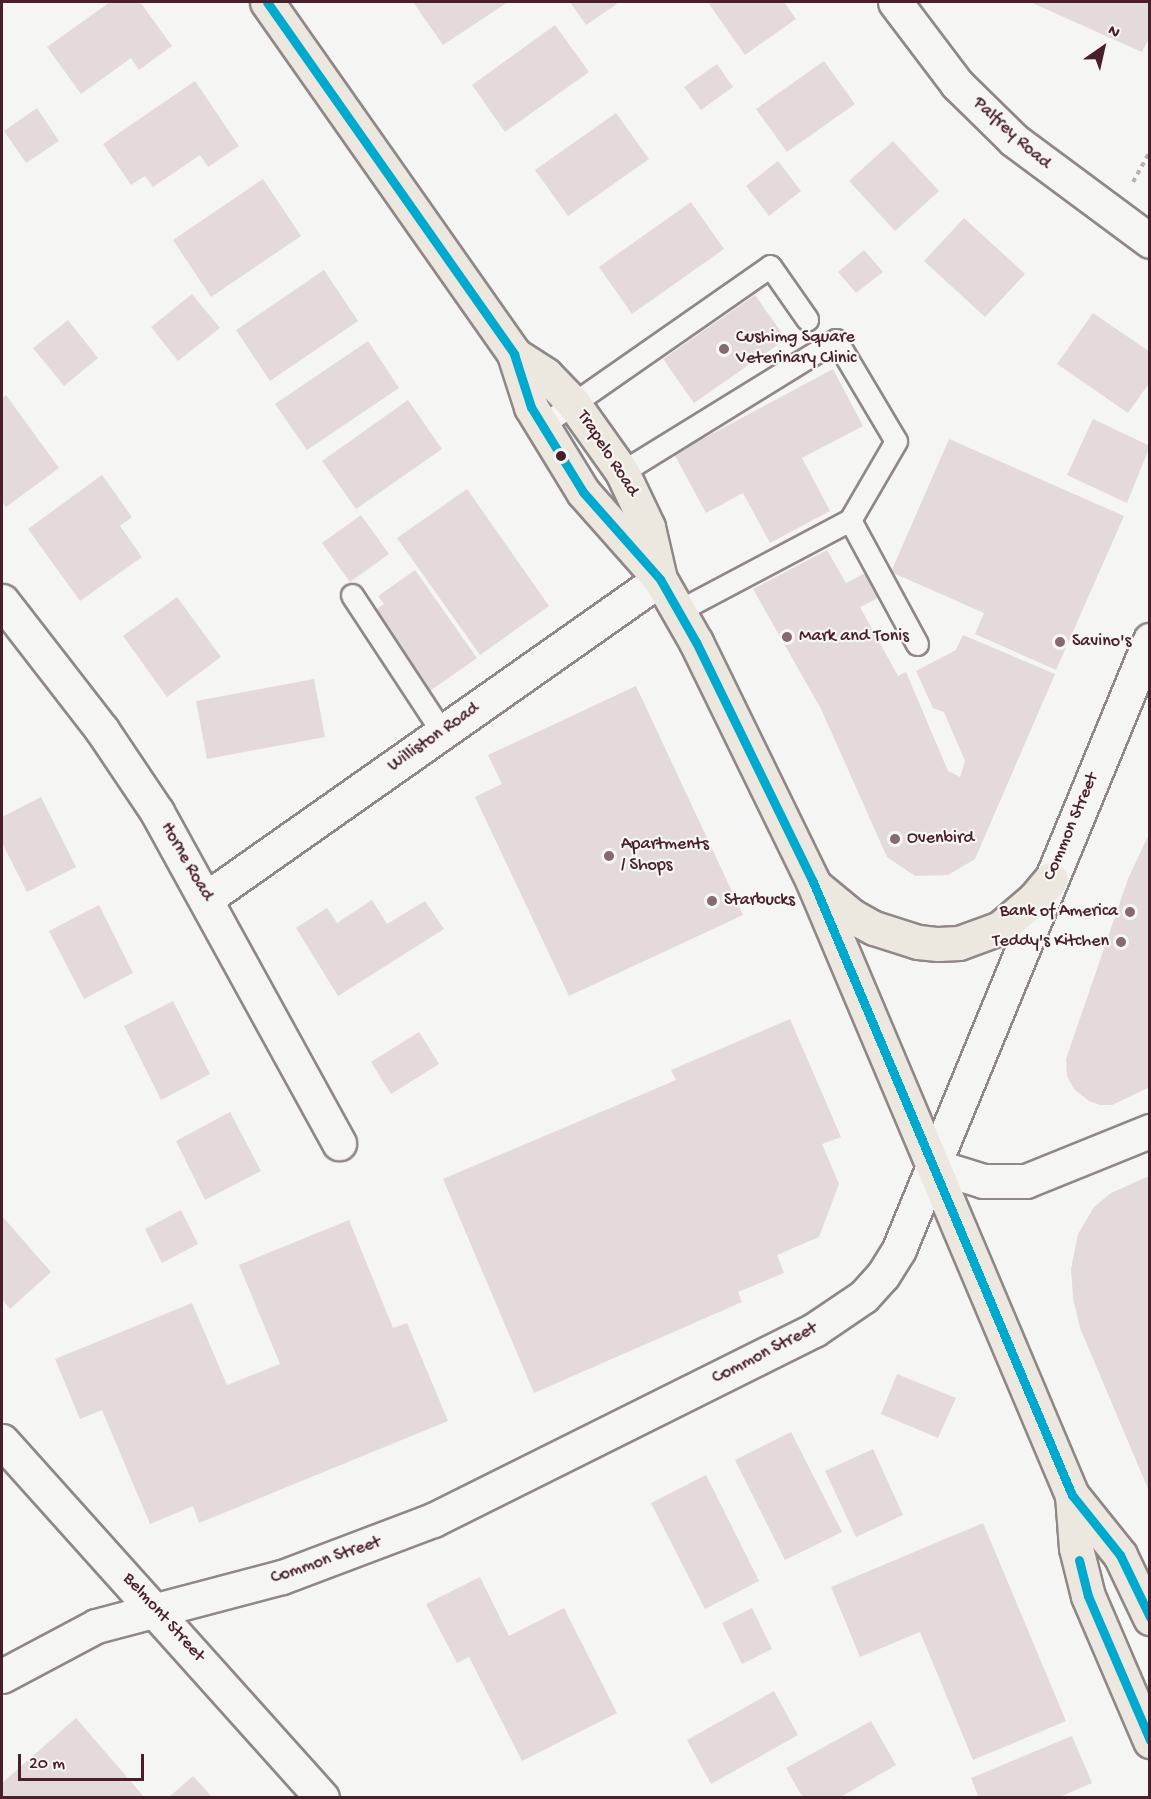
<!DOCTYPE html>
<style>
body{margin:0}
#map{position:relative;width:1151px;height:1799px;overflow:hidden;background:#f5f5f3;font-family:"Gochi Hand",sans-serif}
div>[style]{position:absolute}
.building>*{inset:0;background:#e4dadc}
.path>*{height:4px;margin-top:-2px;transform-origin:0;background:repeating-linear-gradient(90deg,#b6b2b2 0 4.5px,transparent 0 9px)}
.roads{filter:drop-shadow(2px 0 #8f8788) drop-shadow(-2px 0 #8f8788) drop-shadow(0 2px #8f8788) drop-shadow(0 -2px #8f8788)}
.lane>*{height:21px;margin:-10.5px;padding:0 10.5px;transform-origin:10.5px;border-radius:10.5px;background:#f5f5f3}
.street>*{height:33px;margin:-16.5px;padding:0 16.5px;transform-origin:16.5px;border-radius:16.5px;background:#f5f5f3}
.secondary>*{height:33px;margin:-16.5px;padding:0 16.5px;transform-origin:16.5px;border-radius:16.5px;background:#f5f5f3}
.primary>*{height:33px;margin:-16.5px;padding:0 16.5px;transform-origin:16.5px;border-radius:16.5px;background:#ece8df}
.bus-1>*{height:9px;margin:-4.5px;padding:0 4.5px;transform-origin:4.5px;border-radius:4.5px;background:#00a9ce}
.dots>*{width:16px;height:16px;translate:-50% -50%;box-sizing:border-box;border:3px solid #f6f6f2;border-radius:50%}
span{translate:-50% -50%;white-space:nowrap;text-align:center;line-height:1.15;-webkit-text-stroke:4.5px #f6f6f2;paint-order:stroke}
.street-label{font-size:18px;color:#4a1f2b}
.poi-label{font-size:18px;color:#4a1f2b}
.left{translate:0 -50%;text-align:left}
.right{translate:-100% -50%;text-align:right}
.frame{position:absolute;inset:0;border:3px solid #4a1f2b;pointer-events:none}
.north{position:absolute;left:1073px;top:18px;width:60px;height:60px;-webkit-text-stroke:4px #f6f6f2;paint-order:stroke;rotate:34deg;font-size:16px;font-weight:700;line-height:24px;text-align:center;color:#4a1f2b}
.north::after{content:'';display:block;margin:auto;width:21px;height:27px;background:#4a1f2b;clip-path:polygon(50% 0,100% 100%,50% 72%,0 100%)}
.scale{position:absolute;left:18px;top:1754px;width:126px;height:27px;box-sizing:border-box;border:3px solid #4a1f2b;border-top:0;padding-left:8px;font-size:18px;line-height:21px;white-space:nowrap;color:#4a1f2b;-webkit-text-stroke:4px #f6f6f2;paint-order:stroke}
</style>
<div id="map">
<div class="building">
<div style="clip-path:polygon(110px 2px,140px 2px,172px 46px,139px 70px,131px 58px,81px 94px,47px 47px)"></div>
<div style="clip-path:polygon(413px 2px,508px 2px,443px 45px)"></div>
<div style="clip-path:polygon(570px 2px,615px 2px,617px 4px,586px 25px)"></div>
<div style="clip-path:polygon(712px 2px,784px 2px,796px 19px,745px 55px,709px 4px)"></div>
<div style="clip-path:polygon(1030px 2px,1150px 2px,1150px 36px,1142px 52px)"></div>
<div style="clip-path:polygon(555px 25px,589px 72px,505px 132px,472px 85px)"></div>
<div style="clip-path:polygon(824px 61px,855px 104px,787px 152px,756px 109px)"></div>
<div style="clip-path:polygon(717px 64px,733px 87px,701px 110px,684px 87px)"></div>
<div style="clip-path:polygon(195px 81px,239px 146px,208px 167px,200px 155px,153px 187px,145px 176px,131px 185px,103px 144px)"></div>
<div style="clip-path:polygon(37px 108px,59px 141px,26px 163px,4px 131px)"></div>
<div style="clip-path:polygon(616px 113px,649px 159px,568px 216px,535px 170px)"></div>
<div style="clip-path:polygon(893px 141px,939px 191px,895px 231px,849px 181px)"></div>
<div style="clip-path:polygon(778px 161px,801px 191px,769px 216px,746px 186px)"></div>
<div style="clip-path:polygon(263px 179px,301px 236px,211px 297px,173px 240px)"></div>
<div style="clip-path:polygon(691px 202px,724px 249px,632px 314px,599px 267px)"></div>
<div style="clip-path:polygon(964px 218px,1025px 274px,985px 317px,924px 261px)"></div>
<div style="clip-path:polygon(864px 250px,883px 272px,856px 293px,838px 272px)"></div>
<div style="clip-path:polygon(324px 270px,358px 321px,270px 381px,236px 330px)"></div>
<div style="clip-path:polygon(192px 294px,220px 328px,178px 361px,151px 327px)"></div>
<div style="clip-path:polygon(755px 295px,786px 339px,694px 403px,663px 359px)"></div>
<div style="clip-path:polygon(1093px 313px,1150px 352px,1150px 382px,1128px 413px,1057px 364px)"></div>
<div style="clip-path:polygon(68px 320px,98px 358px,64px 386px,33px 348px)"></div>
<div style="clip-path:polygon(368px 341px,399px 388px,307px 450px,275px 404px)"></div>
<div style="clip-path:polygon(833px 369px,863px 426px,802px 458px,830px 511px,770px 543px,743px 493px,706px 513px,674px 454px)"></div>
<div style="clip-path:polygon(6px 395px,59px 468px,6px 507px,2px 501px,2px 398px)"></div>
<div style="clip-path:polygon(408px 400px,442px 449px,356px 509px,322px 461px)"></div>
<div style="clip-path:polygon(1093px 419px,1150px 446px,1127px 503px,1067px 475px)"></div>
<div style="clip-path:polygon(949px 439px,1124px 516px,1056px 670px,975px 634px,984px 613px,891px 572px)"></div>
<div style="clip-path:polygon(102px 475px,132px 517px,120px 526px,142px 557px,80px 601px,28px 529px)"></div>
<div style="clip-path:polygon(467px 489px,549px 606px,480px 655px,397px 538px)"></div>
<div style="clip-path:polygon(361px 515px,389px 554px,350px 582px,322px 543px)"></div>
<div style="clip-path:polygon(827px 550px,846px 583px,865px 573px,878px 598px,860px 607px,898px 676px,906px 672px,948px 771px,960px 777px,965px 761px,944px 712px,933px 708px,916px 671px,956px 650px,963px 635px,1055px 674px,975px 859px,948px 875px,915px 876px,887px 857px,821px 709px,753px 589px)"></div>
<div style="clip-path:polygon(415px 570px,477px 658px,430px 691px,374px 611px,384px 604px,378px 596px)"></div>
<div style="clip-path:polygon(177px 597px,221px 657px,167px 697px,123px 636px)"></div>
<div style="clip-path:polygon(314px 679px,325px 737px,207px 759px,196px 701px)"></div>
<div style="clip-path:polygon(636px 686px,743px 915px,569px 996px,475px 797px,502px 784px,488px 755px)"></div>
<div style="clip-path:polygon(41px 797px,76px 867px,27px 892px,2px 843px,2px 817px)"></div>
<div style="clip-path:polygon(1150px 832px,1150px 1087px,1112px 1105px,1100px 1105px,1089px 1101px,1074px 1089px,1067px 1076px,1066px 1059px,1128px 879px)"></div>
<div style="clip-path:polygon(372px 900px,387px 924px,425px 901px,444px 929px,338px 996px,296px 928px,327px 908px,337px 923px)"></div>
<div style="clip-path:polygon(99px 905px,133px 973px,84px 999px,49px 931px)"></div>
<div style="clip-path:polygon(173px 1001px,210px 1074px,161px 1100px,124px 1026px)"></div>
<div style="clip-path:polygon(790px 1019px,841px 1137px,822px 1144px,839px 1184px,819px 1237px,777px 1255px,784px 1273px,738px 1292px,742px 1302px,534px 1393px,443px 1179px,676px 1080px,671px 1070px)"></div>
<div style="clip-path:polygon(419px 1032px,439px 1064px,391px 1094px,371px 1062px)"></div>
<div style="clip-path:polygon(230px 1112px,261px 1171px,205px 1200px,176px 1141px)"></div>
<div style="clip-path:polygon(1149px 1176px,1149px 1491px,1080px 1328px,1073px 1298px,1071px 1269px,1078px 1234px,1094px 1207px,1111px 1193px)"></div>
<div style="clip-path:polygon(181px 1210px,198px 1244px,162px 1263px,145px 1229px)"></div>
<div style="clip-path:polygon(2px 1216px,51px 1272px,10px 1309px,2px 1299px)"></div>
<div style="clip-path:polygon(349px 1220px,393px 1328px,407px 1323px,448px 1421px,199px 1523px,193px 1506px,150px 1524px,102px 1410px,80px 1419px,55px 1359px,192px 1303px,227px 1385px,280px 1364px,239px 1265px)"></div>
<div style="clip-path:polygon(897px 1374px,956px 1398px,938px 1438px,881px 1414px)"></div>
<div style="clip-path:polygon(791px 1432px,842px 1532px,785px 1560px,735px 1460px)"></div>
<div style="clip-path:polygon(873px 1449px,903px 1515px,856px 1537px,825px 1471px)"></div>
<div style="clip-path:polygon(706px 1475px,759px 1581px,705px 1609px,651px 1503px)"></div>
<div style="clip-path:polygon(983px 1523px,1066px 1721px,973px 1760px,920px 1632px,860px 1657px,831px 1587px)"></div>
<div style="clip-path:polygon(480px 1577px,509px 1636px,564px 1608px,617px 1713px,522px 1761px,469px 1657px,457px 1663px,426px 1604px)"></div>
<div style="clip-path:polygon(752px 1608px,772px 1649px,742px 1664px,722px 1623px)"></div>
<div style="clip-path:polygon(774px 1691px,798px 1735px,711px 1784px,687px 1740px)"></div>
<div style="clip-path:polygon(76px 1718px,145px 1798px,2px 1798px,2px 1783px)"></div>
<div style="clip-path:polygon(871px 1721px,896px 1765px,839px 1798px,803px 1798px,786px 1768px)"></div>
<div style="clip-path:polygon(1072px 1736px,1092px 1783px,1057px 1798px,979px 1798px,971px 1778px)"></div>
<div style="clip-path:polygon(193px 1776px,213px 1798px,168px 1798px)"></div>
</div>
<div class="path">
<div style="left:1133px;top:182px;width:35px;rotate:-61deg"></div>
</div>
<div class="roads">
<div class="lane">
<div style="left:541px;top:426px;width:279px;rotate:-34.9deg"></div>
<div style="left:770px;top:266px;width:65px;rotate:55.1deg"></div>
<div style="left:622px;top:472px;width:251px;rotate:-31.7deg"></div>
<div style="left:836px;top:340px;width:117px;rotate:59.3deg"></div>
<div style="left:896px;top:441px;width:91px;rotate:120.2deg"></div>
<div style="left:850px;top:520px;width:195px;rotate:152.1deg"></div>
<div style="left:850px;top:520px;width:141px;rotate:61.6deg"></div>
<div style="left:352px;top:595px;width:164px;rotate:56.7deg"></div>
</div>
<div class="street">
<div style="left:895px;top:2px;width:103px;rotate:52.9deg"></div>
<div style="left:957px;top:84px;width:80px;rotate:44.5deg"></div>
<div style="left:1014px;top:140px;width:169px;rotate:36.6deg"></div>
<div style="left:2px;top:601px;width:163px;rotate:52.2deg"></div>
<div style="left:102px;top:730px;width:99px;rotate:56.1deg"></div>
<div style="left:157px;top:812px;width:378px;rotate:61.2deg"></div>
<div style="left:207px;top:898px;width:554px;rotate:-35.15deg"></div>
<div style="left:932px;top:1165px;width:53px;rotate:17.4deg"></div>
<div style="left:983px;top:1181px;width:43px"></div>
<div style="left:1026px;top:1181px;width:134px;rotate:-22deg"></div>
</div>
<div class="secondary">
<div style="left:2px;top:1441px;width:479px;rotate:48.1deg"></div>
<div style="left:2px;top:1676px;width:106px;rotate:-28deg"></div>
<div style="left:96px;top:1626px;width:192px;rotate:-14.8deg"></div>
<div style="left:282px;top:1577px;width:161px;rotate:-20.7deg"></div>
<div style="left:433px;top:1520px;width:426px;rotate:-26.5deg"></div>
<div style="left:814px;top:1330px;width:60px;rotate:-34.2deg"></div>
<div style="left:864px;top:1296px;width:28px;rotate:-48deg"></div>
<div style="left:883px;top:1275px;width:31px;rotate:-58deg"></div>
<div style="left:899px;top:1249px;width:659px;rotate:-67.6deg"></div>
</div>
<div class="primary">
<div style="left:267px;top:2px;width:430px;rotate:54.9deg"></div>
<div style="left:514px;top:354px;width:56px;rotate:72.2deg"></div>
<div style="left:531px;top:407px;width:100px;rotate:58.5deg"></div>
<div style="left:583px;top:492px;width:116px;rotate:48.5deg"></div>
<div style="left:660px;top:579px;width:73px;rotate:60.3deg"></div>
<div style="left:696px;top:642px;width:267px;rotate:64deg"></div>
<div style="left:813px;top:882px;width:665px;rotate:67.1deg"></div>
<div style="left:1072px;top:1495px;width:77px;rotate:51.3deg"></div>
<div style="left:1120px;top:1555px;width:70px;rotate:64.5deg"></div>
<div style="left:514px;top:354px;width:38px;rotate:33deg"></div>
<div style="left:546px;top:375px;width:39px;rotate:46deg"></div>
<div style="left:573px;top:403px;width:85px;rotate:54.6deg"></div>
<div style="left:622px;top:472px;width:61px;rotate:64.7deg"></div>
<div style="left:648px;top:527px;width:53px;rotate:77deg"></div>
<div style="left:818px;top:888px;width:44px;rotate:39.5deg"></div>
<div style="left:852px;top:916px;width:25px;rotate:29deg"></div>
<div style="left:874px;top:928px;width:46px;rotate:17.7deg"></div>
<div style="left:918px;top:942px;width:20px;rotate:6deg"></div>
<div style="left:938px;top:944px;width:21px;rotate:-3deg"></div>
<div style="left:959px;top:943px;width:44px;rotate:-20.1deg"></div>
<div style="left:1000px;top:928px;width:45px;rotate:-40.5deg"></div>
<div style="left:1034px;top:899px;width:26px;rotate:-50deg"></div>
<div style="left:1072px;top:1495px;width:53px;rotate:85.7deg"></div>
<div style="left:1076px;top:1548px;width:49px;rotate:76deg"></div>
<div style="left:1088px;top:1596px;width:158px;rotate:66.8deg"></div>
</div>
</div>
<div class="bus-1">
<div style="left:267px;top:2px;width:430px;rotate:54.9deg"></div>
<div style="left:514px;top:354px;width:56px;rotate:72.2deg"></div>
<div style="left:531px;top:407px;width:100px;rotate:58.5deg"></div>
<div style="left:583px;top:492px;width:116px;rotate:48.5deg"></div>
<div style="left:660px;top:579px;width:73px;rotate:60.3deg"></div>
<div style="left:696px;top:642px;width:267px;rotate:64deg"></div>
<div style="left:813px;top:882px;width:665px;rotate:67.1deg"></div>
<div style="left:1072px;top:1495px;width:77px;rotate:51.3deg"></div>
<div style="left:1120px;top:1555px;width:69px;rotate:64.2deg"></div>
<div style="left:1079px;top:1560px;width:37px;rotate:76deg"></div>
<div style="left:1088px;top:1596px;width:157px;rotate:66.7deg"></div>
</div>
<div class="dots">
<div style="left:724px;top:349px;background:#866a71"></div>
<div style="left:561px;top:456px;background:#4a1f2b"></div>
<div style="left:787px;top:637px;background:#866a71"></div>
<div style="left:1060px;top:642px;background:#866a71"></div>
<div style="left:895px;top:839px;background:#866a71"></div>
<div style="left:609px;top:856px;background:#866a71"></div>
<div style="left:712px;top:901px;background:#866a71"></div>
<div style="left:1130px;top:912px;background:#866a71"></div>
<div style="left:1121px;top:942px;background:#866a71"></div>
</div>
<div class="street-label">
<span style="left:1011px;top:134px;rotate:42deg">Palfrey Road</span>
<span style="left:607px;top:454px;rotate:57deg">Trapelo Road</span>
<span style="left:434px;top:738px;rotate:-35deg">Williston Road</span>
<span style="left:1072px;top:827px;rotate:-67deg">Common Street</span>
<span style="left:186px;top:862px;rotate:60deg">Horne Road</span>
<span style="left:765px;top:1354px;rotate:-27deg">Common Street</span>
<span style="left:326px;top:1561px;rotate:-19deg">Common Street</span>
<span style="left:163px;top:1618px;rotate:48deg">Belmont Street</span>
</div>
<div class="poi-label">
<span class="left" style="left:736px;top:349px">Cushimg Square<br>Veterinary Clinic</span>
<span class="left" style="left:799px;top:637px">Mark and Tonis</span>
<span class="left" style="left:1072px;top:642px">Savino's</span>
<span class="left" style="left:907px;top:839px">Ovenbird</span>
<span class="left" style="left:621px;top:856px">Apartments<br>/ Shops</span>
<span class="left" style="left:724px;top:901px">Starbucks</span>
<span class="right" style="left:1118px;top:912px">Bank of America</span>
<span class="right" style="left:1109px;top:942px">Teddy's Kitchen</span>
</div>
<div class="frame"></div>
<div class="north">N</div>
<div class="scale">20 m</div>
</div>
